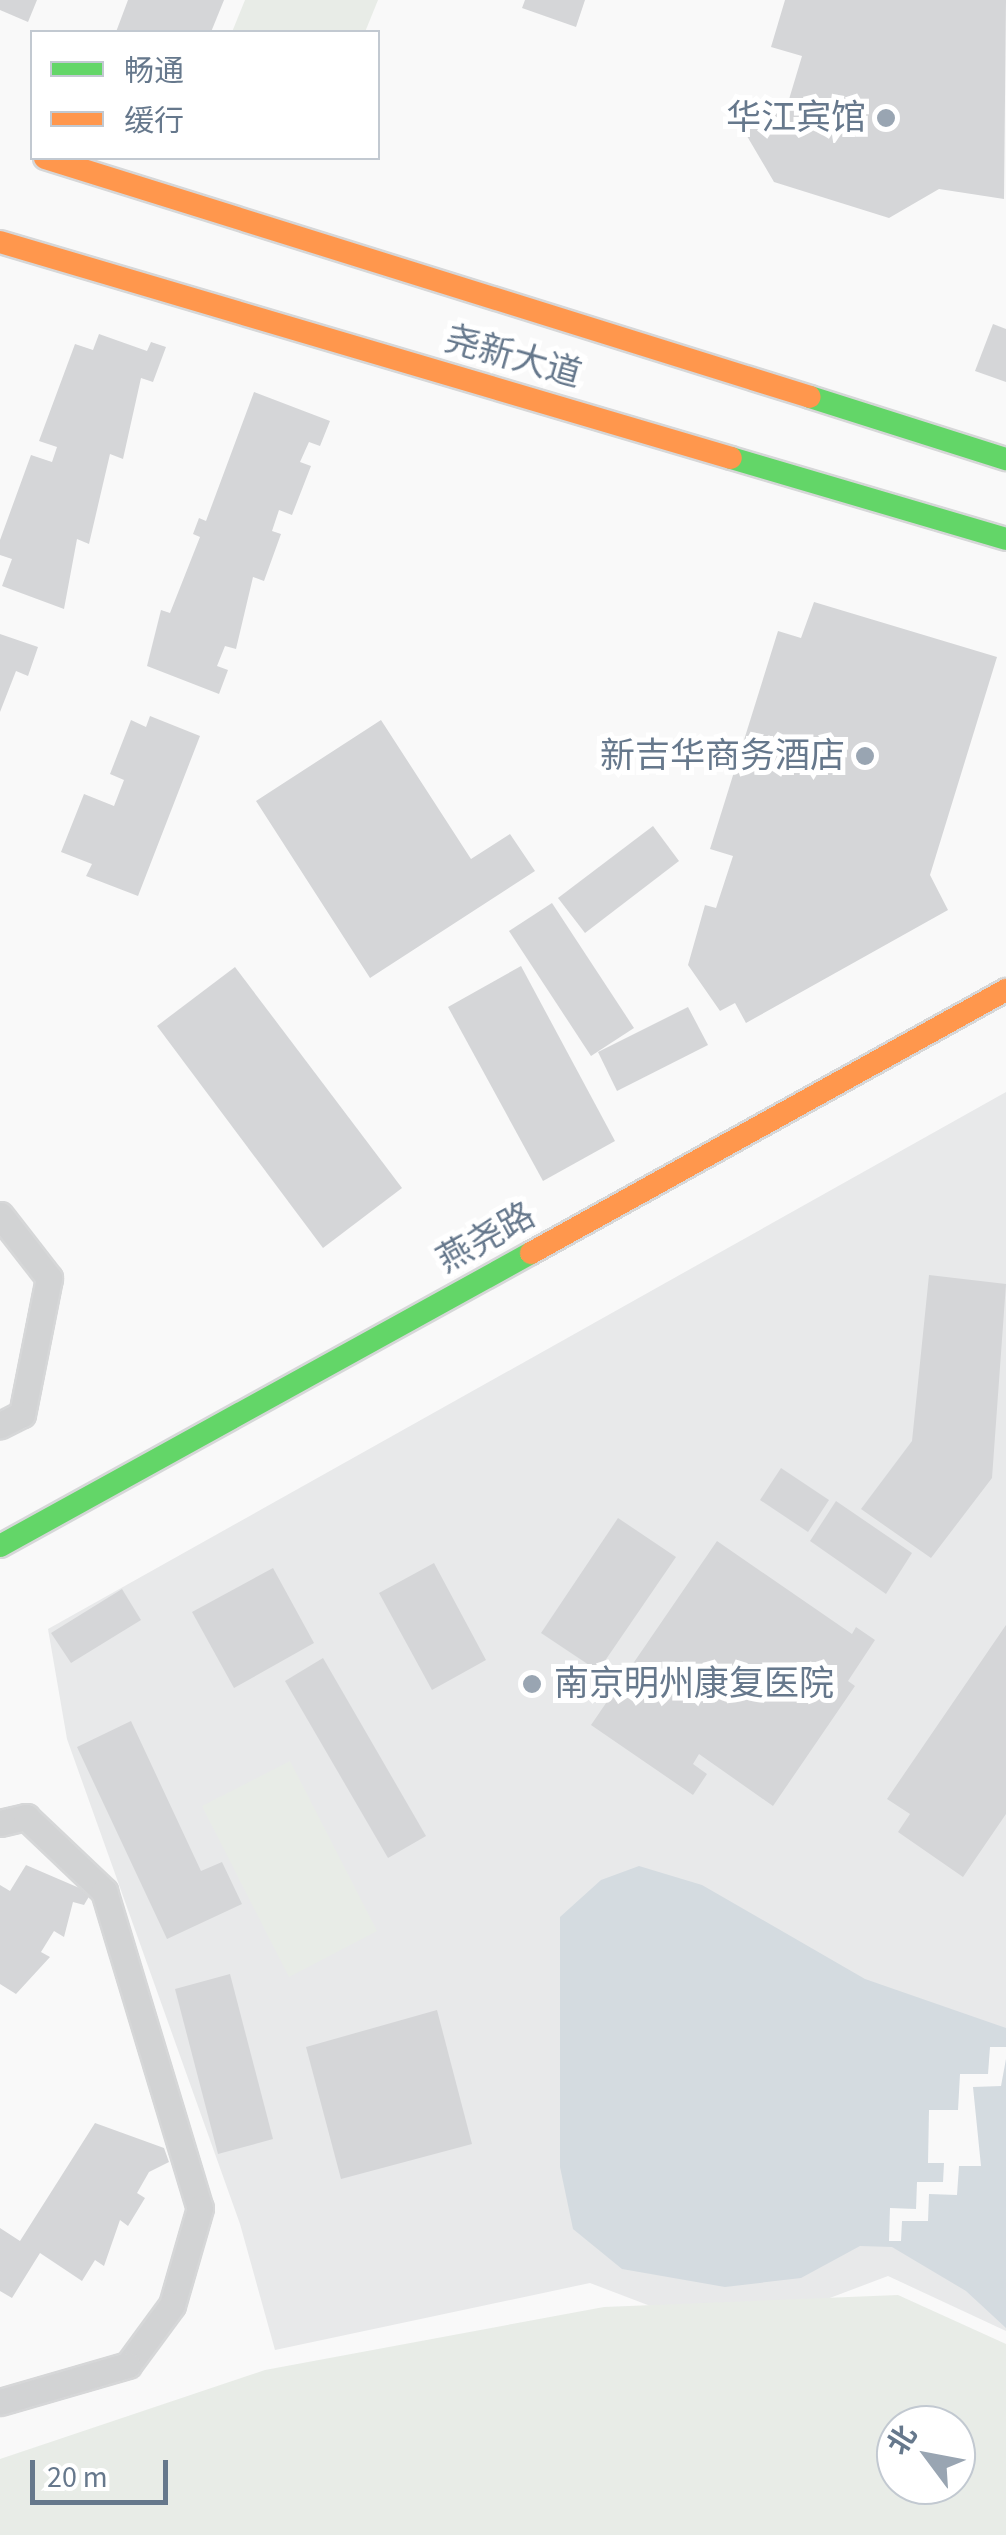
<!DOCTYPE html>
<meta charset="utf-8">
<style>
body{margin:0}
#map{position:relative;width:1006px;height:2535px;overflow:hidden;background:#f9f9f9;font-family:"Source Sans 3","Noto Sans SC",sans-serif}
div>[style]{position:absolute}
.built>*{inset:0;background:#e8e9ea}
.green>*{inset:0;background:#e8ece7}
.water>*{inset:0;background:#d4dbe0}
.pier>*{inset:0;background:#f9f9f9}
.building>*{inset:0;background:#d5d6d8}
.roads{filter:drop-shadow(2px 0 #d6d7d8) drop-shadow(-2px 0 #d6d7d8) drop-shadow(0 2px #d6d7d8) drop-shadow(0 -2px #d6d7d8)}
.lane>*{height:25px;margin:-12.5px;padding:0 12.5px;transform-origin:12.5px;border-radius:12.5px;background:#d2d3d4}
.fast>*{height:22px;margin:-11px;padding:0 11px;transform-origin:11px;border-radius:11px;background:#63d668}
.slow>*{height:22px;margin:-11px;padding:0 11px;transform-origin:11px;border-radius:11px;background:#ff974d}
.dots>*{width:28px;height:28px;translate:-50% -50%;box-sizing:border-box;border:5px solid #fff;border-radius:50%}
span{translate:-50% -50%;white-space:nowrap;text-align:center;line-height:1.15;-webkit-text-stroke:10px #fff;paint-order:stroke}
.poi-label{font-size:35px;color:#66788c}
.right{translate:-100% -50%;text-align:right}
.left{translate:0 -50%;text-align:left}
.street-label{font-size:35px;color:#66788c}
.legend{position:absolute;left:30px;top:30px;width:350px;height:130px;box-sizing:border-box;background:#fff;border:2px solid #c2c9d1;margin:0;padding:12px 18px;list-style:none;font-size:30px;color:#66788c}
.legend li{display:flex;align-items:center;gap:20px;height:50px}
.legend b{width:50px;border:2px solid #c2c9d1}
.north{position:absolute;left:876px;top:2405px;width:100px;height:100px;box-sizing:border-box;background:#fff;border:2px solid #c2c9d1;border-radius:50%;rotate:302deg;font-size:28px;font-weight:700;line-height:40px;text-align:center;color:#66788c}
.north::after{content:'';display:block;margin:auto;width:35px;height:45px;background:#99a5b2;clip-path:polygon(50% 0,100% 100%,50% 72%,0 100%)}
.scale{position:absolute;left:30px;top:2460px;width:138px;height:45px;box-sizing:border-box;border:5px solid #66788c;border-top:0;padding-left:12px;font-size:30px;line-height:35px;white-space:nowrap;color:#66788c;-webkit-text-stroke:8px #fff;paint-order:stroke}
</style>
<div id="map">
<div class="built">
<div style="clip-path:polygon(1006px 1092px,1006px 2331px,888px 2276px,798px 2310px,674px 2315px,590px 2283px,275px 2350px,240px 2224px,67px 1739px,48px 1629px)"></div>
</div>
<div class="green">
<div style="clip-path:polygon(245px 0,378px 0,365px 32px,232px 32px)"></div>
<div style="clip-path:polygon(290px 1761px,377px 1931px,289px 1977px,202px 1806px)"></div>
<div style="clip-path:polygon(evenodd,898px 2295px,1006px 2344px,1006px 2535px,0 2535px,0 2459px,265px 2370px,604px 2307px,898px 2295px,956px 2425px,956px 2485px,896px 2485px,896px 2425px,956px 2425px)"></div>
</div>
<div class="water">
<div style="clip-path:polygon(639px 1866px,702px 1885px,865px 1979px,1006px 2028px,1006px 2328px,966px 2291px,892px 2247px,860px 2246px,801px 2278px,725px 2287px,622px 2269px,573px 2229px,560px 2167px,560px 1917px,601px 1880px)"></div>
</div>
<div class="pier">
<div style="clip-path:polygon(990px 2047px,1006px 2047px,1006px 2059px,1001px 2086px,973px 2087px,981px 2166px,959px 2166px,957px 2195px,929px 2194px,928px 2221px,902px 2221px,901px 2241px,889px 2241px,890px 2208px,916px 2209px,917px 2182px,943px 2182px,944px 2163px,928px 2163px,929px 2110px,958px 2110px,960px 2074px,988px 2074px)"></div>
</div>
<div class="building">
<div style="clip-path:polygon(0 0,37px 0,28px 22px,0 10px)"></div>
<div style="clip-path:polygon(128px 0,224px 0,211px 32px,116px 32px)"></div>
<div style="clip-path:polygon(525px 0,585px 0,576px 27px,522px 8px)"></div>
<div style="clip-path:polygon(785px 0,1006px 0,1004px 199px,939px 189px,889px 218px,774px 182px,744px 131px,787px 106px,802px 56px,771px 47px)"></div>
<div style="clip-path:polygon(993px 324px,1006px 329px,1006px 382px,975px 371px)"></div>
<div style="clip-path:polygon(99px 334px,147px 351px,151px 342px,166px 347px,153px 382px,141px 378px,123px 459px,110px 454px,89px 544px,77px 539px,64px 609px,2px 586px,12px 559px,0 555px,0 540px,31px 455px,52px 462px,57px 447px,39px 441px,75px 344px,93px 350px)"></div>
<div style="clip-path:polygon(254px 392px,330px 421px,320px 446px,309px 442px,300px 462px,311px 466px,292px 515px,279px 510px,272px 531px,281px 534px,264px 581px,253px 577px,236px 649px,225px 646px,217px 666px,228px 670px,219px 694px,147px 666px,161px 610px,170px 613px,200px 537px,193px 534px,199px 518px,206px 521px)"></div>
<div style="clip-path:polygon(814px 602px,997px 657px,930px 875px,948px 910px,746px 1023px,735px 1003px,720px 1011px,688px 965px,705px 905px,716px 908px,733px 856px,710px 849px,778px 631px,801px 638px)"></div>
<div style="clip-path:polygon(0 634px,38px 647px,28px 676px,16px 671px,0 712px)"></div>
<div style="clip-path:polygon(150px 716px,200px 736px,138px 896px,86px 876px,92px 864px,61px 852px,84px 794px,114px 806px,124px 780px,110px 774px,131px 720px,146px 727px)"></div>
<div style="clip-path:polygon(381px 720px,471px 859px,510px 834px,535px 871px,370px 978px,256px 801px)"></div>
<div style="clip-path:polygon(653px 826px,679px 861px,585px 933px,558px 898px)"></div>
<div style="clip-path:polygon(552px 903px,634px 1028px,591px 1056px,509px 931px)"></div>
<div style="clip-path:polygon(521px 966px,615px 1141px,543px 1181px,448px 1007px)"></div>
<div style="clip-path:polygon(235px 967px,402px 1188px,323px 1248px,157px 1026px)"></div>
<div style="clip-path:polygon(688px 1007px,708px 1045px,617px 1091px,598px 1052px)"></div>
<div style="clip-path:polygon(929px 1275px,1006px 1284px,992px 1478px,931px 1558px,861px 1509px,912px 1441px)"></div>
<div style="clip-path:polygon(781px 1468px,829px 1500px,808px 1532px,760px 1500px)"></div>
<div style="clip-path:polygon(836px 1501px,912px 1553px,886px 1594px,810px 1541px)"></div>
<div style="clip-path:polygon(618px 1518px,676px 1557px,598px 1671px,541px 1633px)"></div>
<div style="clip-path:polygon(717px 1541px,852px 1634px,856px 1627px,875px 1640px,848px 1681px,855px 1686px,773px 1806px,699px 1754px,693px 1764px,707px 1774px,693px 1795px,591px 1725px)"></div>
<div style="clip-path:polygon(434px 1563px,486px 1660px,432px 1690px,379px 1593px)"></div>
<div style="clip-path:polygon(273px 1568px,314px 1643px,234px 1688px,192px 1612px)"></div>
<div style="clip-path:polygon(122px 1589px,141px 1620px,71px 1663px,51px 1633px)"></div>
<div style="clip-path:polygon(1006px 1625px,1006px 1814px,963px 1877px,898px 1832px,910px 1814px,887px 1799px)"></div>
<div style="clip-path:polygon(323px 1658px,426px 1836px,388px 1858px,285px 1681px)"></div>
<div style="clip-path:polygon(131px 1721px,201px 1871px,222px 1862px,242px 1904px,167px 1939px,77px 1747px)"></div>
<div style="clip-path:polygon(26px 1865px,91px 1893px,84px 1905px,73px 1902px,64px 1937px,54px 1931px,41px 1952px,50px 1957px,16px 1994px,0 1984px,0 1885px,10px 1891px)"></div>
<div style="clip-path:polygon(230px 1974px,273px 2139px,218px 2154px,175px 1989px)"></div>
<div style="clip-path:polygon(437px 2010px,472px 2144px,341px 2179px,306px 2047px)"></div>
<div style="clip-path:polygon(95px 2123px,164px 2148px,169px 2162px,149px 2172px,137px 2193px,145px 2198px,128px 2226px,120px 2220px,104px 2266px,95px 2260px,82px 2281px,40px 2253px,12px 2298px,0 2291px,0 2228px,20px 2241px)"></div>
</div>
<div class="roads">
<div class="lane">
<div style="left:0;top:1215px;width:80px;rotate:52.1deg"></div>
<div style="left:49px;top:1278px;width:139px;rotate:101.2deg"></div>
<div style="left:22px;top:1414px;width:25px;rotate:153deg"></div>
<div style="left:0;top:1823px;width:27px;rotate:-13deg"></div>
<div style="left:26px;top:1817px;width:108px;rotate:43.5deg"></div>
<div style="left:104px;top:1891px;width:331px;rotate:73.2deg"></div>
<div style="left:200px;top:2208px;width:101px;rotate:106.1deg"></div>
<div style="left:172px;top:2305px;width:74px;rotate:126.3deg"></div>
<div style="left:128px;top:2365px;width:133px;rotate:163.9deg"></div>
</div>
<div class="fast">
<div style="left:810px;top:397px;width:206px;rotate:17.6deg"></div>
<div style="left:731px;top:458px;width:287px;rotate:16.4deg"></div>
<div style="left:0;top:1546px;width:606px;rotate:-28.89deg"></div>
</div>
<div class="slow">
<div style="left:45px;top:158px;width:801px;rotate:17.35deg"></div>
<div style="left:0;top:242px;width:762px;rotate:16.46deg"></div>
<div style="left:531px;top:1253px;width:543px;rotate:-28.97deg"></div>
</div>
</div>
<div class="dots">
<div style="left:886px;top:118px;background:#99a5b2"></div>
<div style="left:865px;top:756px;background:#99a5b2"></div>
<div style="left:532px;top:1684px;background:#99a5b2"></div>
</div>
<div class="poi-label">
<span class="right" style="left:866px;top:118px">华江宾馆</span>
<span class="right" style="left:845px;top:756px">新吉华商务酒店</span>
<span class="left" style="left:554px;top:1684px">南京明州康复医院</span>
</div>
<div class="street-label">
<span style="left:513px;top:357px;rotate:16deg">尧新大道</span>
<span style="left:486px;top:1238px;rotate:-29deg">燕尧路</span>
</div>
<ul class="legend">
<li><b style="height:12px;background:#63d668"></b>畅通</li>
<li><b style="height:12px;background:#ff974d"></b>缓行</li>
</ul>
<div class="north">北</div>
<div class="scale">20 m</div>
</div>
